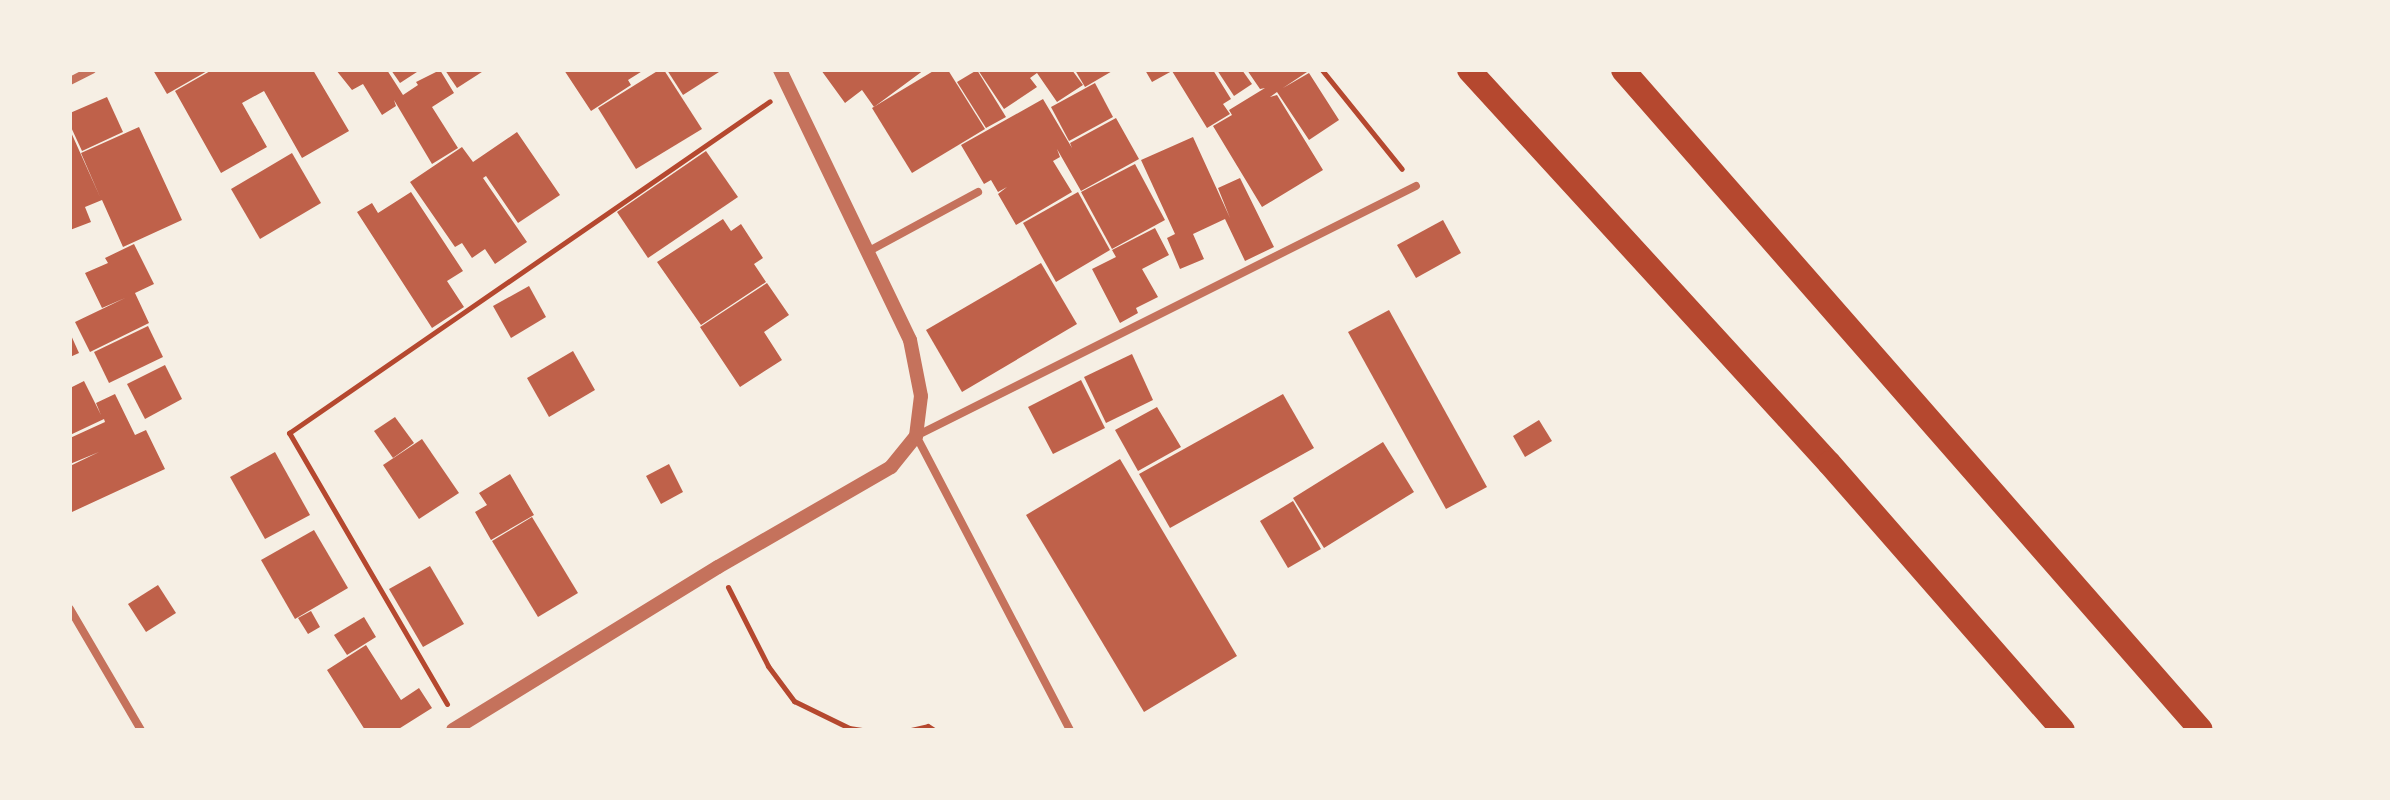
<!DOCTYPE html>
<style>
body{margin:0}
#map{position:relative;width:2390px;height:800px;overflow:hidden;background:#f6efe4;font-family:"PT Sans",sans-serif}
div>[style]{position:absolute}
.building>*{inset:0;background:#bf614a}
.path>*{height:5px;margin:-2.5px;padding:0 2.5px;transform-origin:2.5px;border-radius:2.5px;background:#b5482f}
.minor>*{height:8px;margin:-4px;padding:0 4px;transform-origin:4px;border-radius:4px;background:#c5725c}
.tertiary>*{height:14px;margin:-7px;padding:0 7px;transform-origin:7px;border-radius:7px;background:#c5725c}
.motorway>*{height:24px;margin:-12px;padding:0 12px;transform-origin:12px;border-radius:12px;background:#b5482f}
span{translate:-50% -50%;white-space:nowrap;text-align:center;line-height:1.15;-webkit-text-stroke:6px #f6efe4;paint-order:stroke}
.frame{position:absolute;inset:0;border:72px solid #f6efe4;pointer-events:none}
</style>
<div id="map">
<div class="building">
<div style="clip-path:polygon(153px 70px,209px 70px,167px 94px)"></div>
<div style="clip-path:polygon(212px 70px,313px 70px,349px 131px,302px 158px,264px 91px,242px 103px,267px 147px,221px 173px,175px 91px)"></div>
<div style="clip-path:polygon(336px 70px,387px 70px,403px 95px,418px 85px,416px 82px,440px 70px,454px 93px,432px 107px,458px 148px,432px 164px,394px 100px,396px 106px,382px 115px,363px 84px,352px 90px)"></div>
<div style="clip-path:polygon(391px 70px,420px 70px,400px 83px)"></div>
<div style="clip-path:polygon(445px 70px,485px 70px,457px 88px)"></div>
<div style="clip-path:polygon(564px 70px,644px 70px,628px 80px,631px 85px,591px 111px)"></div>
<div style="clip-path:polygon(659px 70px,664px 70px,702px 129px,636px 169px,598px 108px)"></div>
<div style="clip-path:polygon(667px 70px,718px 70px,719px 72px,683px 95px)"></div>
<div style="clip-path:polygon(821px 70px,924px 70px,874px 107px,862px 90px,845px 103px)"></div>
<div style="clip-path:polygon(935px 70px,948px 70px,985px 129px,912px 173px,872px 108px)"></div>
<div style="clip-path:polygon(977px 70px,1006px 117px,986px 128px,957px 82px)"></div>
<div style="clip-path:polygon(978px 70px,1072px 70px,1083px 85px,1057px 102px,1037px 73px,1030px 78px,1037px 87px,1004px 109px)"></div>
<div style="clip-path:polygon(1075px 70px,1114px 70px,1085px 87px)"></div>
<div style="clip-path:polygon(1145px 70px,1213px 70px,1231px 99px,1223px 104px,1230px 114px,1207px 128px,1172px 71px,1152px 82px)"></div>
<div style="clip-path:polygon(1217px 70px,1242px 70px,1252px 84px,1234px 96px)"></div>
<div style="clip-path:polygon(1247px 70px,1310px 70px,1283px 88px,1309px 73px,1339px 120px,1309px 140px,1277px 92px,1270px 97px,1277px 95px,1323px 170px,1262px 207px,1213px 126px,1232px 115px,1229px 110px,1265px 88px,1260px 89px)"></div>
<div style="clip-path:polygon(1095px 83px,1113px 117px,1069px 141px,1051px 107px)"></div>
<div style="clip-path:polygon(107px 97px,123px 132px,82px 151px,70px 125px,70px 113px)"></div>
<div style="clip-path:polygon(1043px 99px,1072px 148px,1070px 143px,1116px 118px,1139px 159px,1081px 191px,1057px 149px,1060px 157px,1053px 161px,1072px 192px,1016px 225px,998px 194px,1007px 187px,998px 192px,991px 180px,984px 184px,961px 145px)"></div>
<div style="clip-path:polygon(139px 127px,182px 220px,123px 247px,102px 200px,85px 207px,91px 222px,70px 230px,70px 130px,100px 197px,81px 153px)"></div>
<div style="clip-path:polygon(517px 132px,560px 195px,518px 223px,486px 176px,483px 178px,527px 242px,495px 264px,485px 249px,472px 258px,462px 243px,455px 247px,410px 182px,462px 147px,473px 162px)"></div>
<div style="clip-path:polygon(1193px 137px,1230px 218px,1218px 188px,1240px 178px,1274px 247px,1245px 261px,1225px 219px,1193px 234px,1204px 259px,1180px 269px,1167px 238px,1175px 234px,1141px 160px)"></div>
<div style="clip-path:polygon(706px 151px,738px 197px,648px 258px,617px 212px)"></div>
<div style="clip-path:polygon(292px 153px,321px 203px,260px 239px,231px 189px)"></div>
<div style="clip-path:polygon(1135px 164px,1165px 220px,1112px 249px,1081px 192px)"></div>
<div style="clip-path:polygon(411px 192px,463px 271px,447px 281px,464px 307px,432px 328px,357px 212px,372px 203px,378px 213px)"></div>
<div style="clip-path:polygon(1078px 192px,1110px 250px,1056px 282px,1023px 223px)"></div>
<div style="clip-path:polygon(723px 219px,731px 231px,741px 224px,763px 258px,754px 264px,766px 282px,701px 325px,657px 262px)"></div>
<div style="clip-path:polygon(1443px 220px,1461px 253px,1416px 278px,1397px 245px)"></div>
<div style="clip-path:polygon(1155px 228px,1169px 255px,1142px 269px,1158px 297px,1136px 308px,1138px 313px,1120px 323px,1092px 269px,1116px 257px,1112px 250px)"></div>
<div style="clip-path:polygon(134px 244px,154px 284px,135px 293px,149px 323px,90px 352px,75px 322px,125px 298px,102px 308px,85px 273px,108px 263px,105px 258px)"></div>
<div style="clip-path:polygon(1041px 263px,1077px 324px,962px 392px,926px 330px)"></div>
<div style="clip-path:polygon(767px 283px,789px 315px,764px 332px,782px 360px,740px 387px,700px 327px)"></div>
<div style="clip-path:polygon(529px 286px,546px 317px,511px 338px,493px 306px)"></div>
<div style="clip-path:polygon(1389px 310px,1487px 487px,1446px 509px,1348px 332px)"></div>
<div style="clip-path:polygon(148px 326px,163px 357px,109px 383px,94px 352px)"></div>
<div style="clip-path:polygon(70px 333px,79px 353px,70px 357px)"></div>
<div style="clip-path:polygon(573px 351px,595px 390px,549px 417px,527px 378px)"></div>
<div style="clip-path:polygon(1132px 354px,1153px 400px,1106px 423px,1084px 377px)"></div>
<div style="clip-path:polygon(165px 365px,182px 399px,145px 419px,127px 384px)"></div>
<div style="clip-path:polygon(1081px 380px,1105px 428px,1053px 454px,1028px 407px)"></div>
<div style="clip-path:polygon(84px 381px,101px 415px,96px 403px,115px 394px,135px 435px,146px 430px,165px 469px,72px 512px,70px 466px,99px 452px,70px 464px,70px 438px,105px 422px,104px 419px,70px 435px,70px 388px)"></div>
<div style="clip-path:polygon(1283px 394px,1314px 448px,1170px 528px,1139px 474px)"></div>
<div style="clip-path:polygon(1157px 407px,1181px 447px,1138px 471px,1115px 430px)"></div>
<div style="clip-path:polygon(395px 417px,414px 443px,393px 458px,374px 431px)"></div>
<div style="clip-path:polygon(1539px 420px,1552px 441px,1525px 457px,1513px 436px)"></div>
<div style="clip-path:polygon(422px 439px,459px 493px,419px 519px,383px 465px)"></div>
<div style="clip-path:polygon(1383px 442px,1414px 492px,1324px 548px,1293px 498px)"></div>
<div style="clip-path:polygon(275px 452px,310px 515px,265px 539px,230px 477px)"></div>
<div style="clip-path:polygon(1120px 459px,1237px 656px,1144px 712px,1026px 515px)"></div>
<div style="clip-path:polygon(669px 464px,683px 492px,661px 504px,646px 476px)"></div>
<div style="clip-path:polygon(510px 474px,534px 515px,491px 540px,475px 512px,487px 505px,479px 493px)"></div>
<div style="clip-path:polygon(1293px 501px,1321px 549px,1288px 568px,1260px 521px)"></div>
<div style="clip-path:polygon(532px 517px,578px 593px,538px 617px,492px 541px)"></div>
<div style="clip-path:polygon(314px 530px,348px 588px,295px 619px,261px 560px)"></div>
<div style="clip-path:polygon(430px 566px,464px 624px,423px 647px,389px 589px)"></div>
<div style="clip-path:polygon(158px 585px,176px 613px,146px 632px,128px 604px)"></div>
<div style="clip-path:polygon(311px 611px,320px 627px,308px 634px,298px 618px)"></div>
<div style="clip-path:polygon(364px 617px,376px 637px,347px 655px,334px 635px)"></div>
<div style="clip-path:polygon(366px 645px,401px 700px,419px 688px,432px 708px,397px 730px,365px 730px,327px 670px)"></div>
</div>
<div class="path">
<div style="left:1322px;top:70px;width:127px;rotate:51.1deg"></div>
<div style="left:728px;top:587px;width:89px;rotate:63.1deg"></div>
<div style="left:768px;top:666px;width:44px;rotate:53.4deg"></div>
<div style="left:794px;top:701px;width:61px;rotate:26.1deg"></div>
<div style="left:849px;top:728px;width:13px;rotate:9deg"></div>
<div style="left:447px;top:704px;width:314px;rotate:-120.2deg"></div>
<div style="left:289px;top:433px;width:584px;rotate:-34.61deg"></div>
<div style="left:911px;top:730px;width:17px;rotate:-13deg"></div>
<div style="left:928px;top:726px;width:7px;rotate:34deg"></div>
</div>
<div class="minor">
<div style="left:70px;top:81px;width:25px;rotate:-27deg"></div>
<div style="left:869px;top:251px;width:124px;rotate:-28.4deg"></div>
<div style="left:70px;top:609px;width:140px;rotate:59.6deg"></div>
<div style="left:1070px;top:730px;width:332px;rotate:-117.6deg"></div>
<div style="left:916px;top:436px;width:559px;rotate:-26.57deg"></div>
</div>
<div class="tertiary">
<div style="left:453px;top:730px;width:311px;rotate:-31.6deg"></div>
<div style="left:718px;top:567px;width:200px;rotate:-30deg"></div>
<div style="left:891px;top:467px;width:40px;rotate:-51deg"></div>
<div style="left:916px;top:436px;width:40px;rotate:-82.9deg"></div>
<div style="left:921px;top:396px;width:57px;rotate:-101.1deg"></div>
<div style="left:910px;top:340px;width:300px;rotate:-115.7deg"></div>
</div>
<div class="motorway">
<div style="left:1469px;top:70px;width:533px;rotate:47.51deg"></div>
<div style="left:1829px;top:463px;width:355px;rotate:48.8deg"></div>
<div style="left:1623px;top:70px;width:877px;rotate:48.79deg"></div>
</div>
<div class="frame"></div>
</div>
